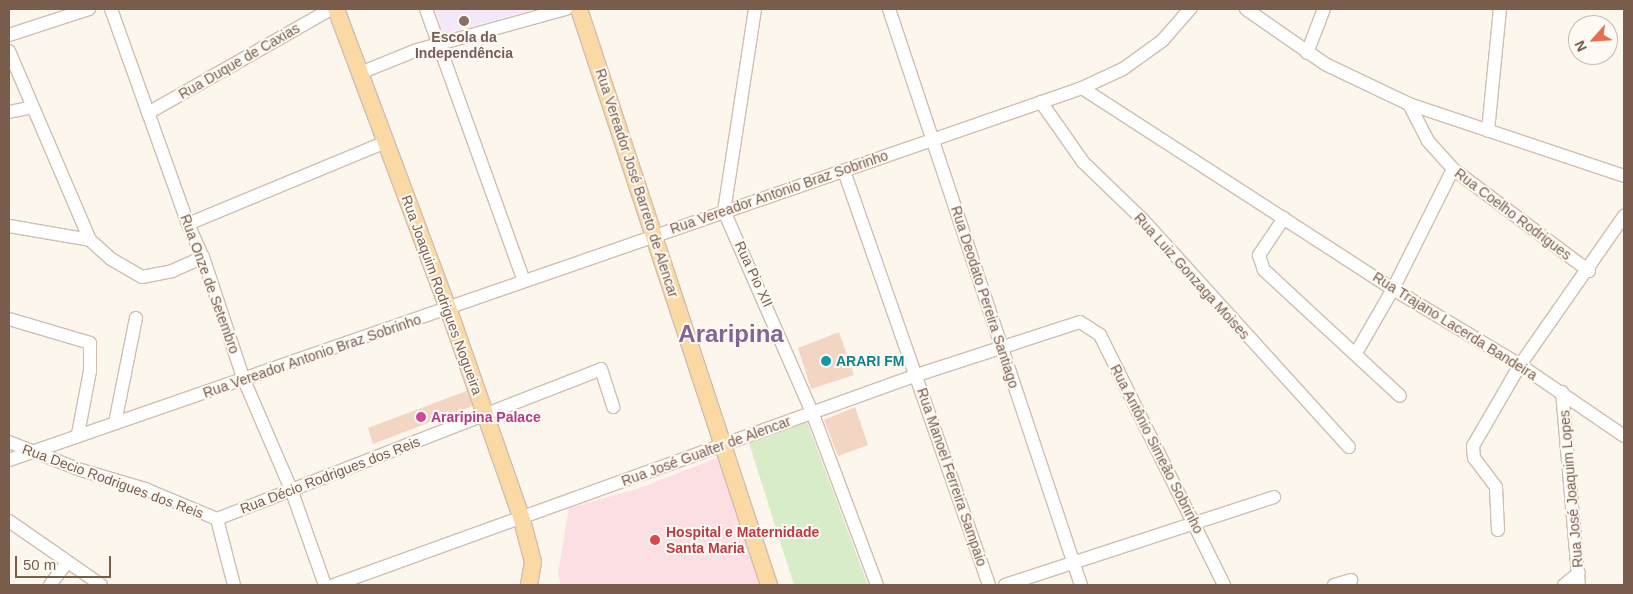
<!DOCTYPE html>
<meta charset="utf-8">
<style>
body{margin:0}
#map{position:relative;width:1633px;height:594px;overflow:hidden;background:#fdf6ec;font-family:Arial,sans-serif}
div>[style]{position:absolute}
.education>*{inset:0;background:#f3e8fa}
.medical>*{inset:0;background:#fbdfe3}
.green>*{inset:0;background:#d8ecc9}
.building>*{inset:0;background:#f3d5c3}
.roads{filter:drop-shadow(1px 0 #d1beb0) drop-shadow(-1px 0 #d1beb0) drop-shadow(0 1px #d1beb0) drop-shadow(0 -1px #d1beb0)}
.minor>*{height:12px;margin:-6px;padding:0 6px;transform-origin:6px;border-radius:6px;background:#fff}
.major>*{height:16px;margin:-8px;padding:0 8px;transform-origin:8px;border-radius:8px;background:#fbd9a5}
.dots>*{width:14px;height:14px;translate:-50% -50%;box-sizing:border-box;border:2px solid #fffaf3;border-radius:50%}
span{translate:-50% -50%;white-space:nowrap;text-align:center;line-height:1.15;-webkit-text-stroke:4px #fffaf3;paint-order:stroke}
.education-label{font-size:14px;color:#785e54;font-weight:700}
.street-label{font-size:14px;color:#7a5c4d}
.culture-label{font-size:14px;color:#0d838f;font-weight:700}
.left{translate:0 -50%;text-align:left}
.hotel-label{font-size:14px;color:#b23c85;font-weight:700}
.health-label{font-size:14px;color:#be3a42;font-weight:700}
.town-label{font-size:24px;color:#846695;font-weight:700}
.frame{position:absolute;inset:0;border:10px solid #7a5c4d;pointer-events:none}
.north{position:absolute;left:1568px;top:15px;width:50px;height:50px;box-sizing:border-box;background:#fffaf3;border:1px solid #cabbb1;border-radius:50%;rotate:244deg;font-size:14px;font-weight:700;line-height:20px;text-align:center;color:#7a5c4d}
.north::after{content:'';display:block;margin:auto;width:18px;height:22px;background:#e76f51;clip-path:polygon(50% 0,100% 100%,50% 72%,0 100%)}
.scale{position:absolute;left:15px;top:556px;width:96px;height:22px;box-sizing:border-box;border:2px solid #7a5c4d;border-top:0;padding-left:6px;font-size:15px;line-height:18px;white-space:nowrap;color:#7a5c4d;-webkit-text-stroke:4px #fffaf3;paint-order:stroke}
</style>
<div id="map">
<div class="education">
<div style="clip-path:polygon(435px 9px,535px 9px,443px 34px)"></div>
</div>
<div class="medical">
<div style="clip-path:polygon(719px 457px,761px 585px,561px 585px,558px 573px,569px 508px,640px 488px)"></div>
</div>
<div class="green">
<div style="clip-path:polygon(807px 422px,868px 585px,794px 585px,749px 443px)"></div>
</div>
<div class="building">
<div style="clip-path:polygon(839px 332px,854px 375px,811px 389px,798px 348px)"></div>
<div style="clip-path:polygon(469px 390px,475px 405px,373px 444px,368px 428px)"></div>
<div style="clip-path:polygon(855px 407px,868px 445px,838px 456px,824px 420px)"></div>
</div>
<div class="roads">
<div class="minor">
<div style="left:111px;top:9px;width:228px;rotate:70.3deg"></div>
<div style="left:188px;top:224px;width:36px;rotate:66deg"></div>
<div style="left:203px;top:257px;width:130px;rotate:71.6deg"></div>
<div style="left:244px;top:380px;width:119px;rotate:66.7deg"></div>
<div style="left:291px;top:489px;width:102px;rotate:70.5deg"></div>
<div style="left:426px;top:9px;width:289px;rotate:70.2deg"></div>
<div style="left:755px;top:9px;width:204px;rotate:98.7deg"></div>
<div style="left:724px;top:211px;width:219px;rotate:66.4deg"></div>
<div style="left:812px;top:412px;width:185px;rotate:69.4deg"></div>
<div style="left:889px;top:9px;width:607px;rotate:71.57deg"></div>
<div style="left:1246px;top:9px;width:96px;rotate:34.8deg"></div>
<div style="left:1325px;top:64px;width:93px;rotate:25.5deg"></div>
<div style="left:1409px;top:104px;width:227px;rotate:18.5deg"></div>
<div style="left:9px;top:35px;width:84px;rotate:-18deg"></div>
<div style="left:9px;top:51px;width:206px;rotate:66.8deg"></div>
<div style="left:90px;top:240px;width:28px;rotate:42deg"></div>
<div style="left:111px;top:259px;width:36px;rotate:30deg"></div>
<div style="left:142px;top:277px;width:31px;rotate:-11deg"></div>
<div style="left:172px;top:271px;width:34px;rotate:-24deg"></div>
<div style="left:1307px;top:53px;width:47px;rotate:-68.9deg"></div>
<div style="left:360px;top:73px;width:61px;rotate:-22deg"></div>
<div style="left:417px;top:50px;width:155px;rotate:-15.4deg"></div>
<div style="left:1082px;top:88px;width:370px;rotate:32.9deg"></div>
<div style="left:1393px;top:289px;width:148px;rotate:30.9deg"></div>
<div style="left:1520px;top:365px;width:126px;rotate:34.3deg"></div>
<div style="left:1041px;top:102px;width:73px;rotate:55deg"></div>
<div style="left:1083px;top:162px;width:85px;rotate:44deg"></div>
<div style="left:1144px;top:221px;width:305px;rotate:47.8deg"></div>
<div style="left:1409px;top:104px;width:42px;rotate:62.8deg"></div>
<div style="left:1428px;top:141px;width:38px;rotate:48deg"></div>
<div style="left:1453px;top:169px;width:170px;rotate:36.9deg"></div>
<div style="left:9px;top:112px;width:24px;rotate:-12deg"></div>
<div style="left:148px;top:113px;width:210px;rotate:-29.6deg"></div>
<div style="left:1488px;top:131px;width:123px;rotate:-84.4deg"></div>
<div style="left:844px;top:171px;width:439px;rotate:70.7deg"></div>
<div style="left:1284px;top:218px;width:45px;rotate:124deg"></div>
<div style="left:1259px;top:255px;width:16px;rotate:72deg"></div>
<div style="left:1264px;top:270px;width:185px;rotate:42.8deg"></div>
<div style="left:188px;top:224px;width:214px;rotate:-22.5deg"></div>
<div style="left:9px;top:226px;width:82px;rotate:9.8deg"></div>
<div style="left:9px;top:319px;width:84px;rotate:16.5deg"></div>
<div style="left:90px;top:343px;width:28px;rotate:90deg"></div>
<div style="left:90px;top:371px;width:64px;rotate:100.8deg"></div>
<div style="left:1356px;top:353px;width:74px;rotate:-60deg"></div>
<div style="left:1393px;top:289px;width:134px;rotate:-63.4deg"></div>
<div style="left:1562px;top:392px;width:194px;rotate:85deg"></div>
<div style="left:115px;top:423px;width:107px;rotate:-78.7deg"></div>
<div style="left:9px;top:442px;width:77px;rotate:21.3deg"></div>
<div style="left:81px;top:470px;width:67px;rotate:16.5deg"></div>
<div style="left:145px;top:489px;width:78px;rotate:22.6deg"></div>
<div style="left:9px;top:460px;width:1136px;rotate:-19.12deg"></div>
<div style="left:1082px;top:88px;width:45px;rotate:-24.9deg"></div>
<div style="left:1123px;top:69px;width:48px;rotate:-35.7deg"></div>
<div style="left:1162px;top:41px;width:43px;rotate:-48.8deg"></div>
<div style="left:217px;top:519px;width:412px;rotate:-21.3deg"></div>
<div style="left:601px;top:369px;width:40px;rotate:72deg"></div>
<div style="left:217px;top:519px;width:68px;rotate:75.6deg"></div>
<div style="left:9px;top:521px;width:112px;rotate:34.8deg"></div>
<div style="left:1498px;top:530px;width:43px;rotate:-92.7deg"></div>
<div style="left:1496px;top:487px;width:36px;rotate:-127deg"></div>
<div style="left:1474px;top:458px;width:12px;rotate:-95deg"></div>
<div style="left:1473px;top:446px;width:94px;rotate:-59.9deg"></div>
<div style="left:1520px;top:365px;width:182px;rotate:-55.1deg"></div>
<div style="left:50px;top:585px;width:26px;rotate:-53deg"></div>
<div style="left:334px;top:585px;width:620px;rotate:-19.81deg"></div>
<div style="left:917px;top:375px;width:171px;rotate:-18deg"></div>
<div style="left:1080px;top:322px;width:24px;rotate:33deg"></div>
<div style="left:1100px;top:335px;width:279px;rotate:63.6deg"></div>
<div style="left:1005px;top:585px;width:283px;rotate:-18.1deg"></div>
<div style="left:1334px;top:585px;width:18px;rotate:-16deg"></div>
<div style="left:1564px;top:585px;width:19px;rotate:-39deg"></div>
</div>
<div class="major">
<div style="left:336px;top:9px;width:319px;rotate:69.5deg"></div>
<div style="left:448px;top:308px;width:220px;rotate:70.7deg"></div>
<div style="left:521px;top:516px;width:48px;rotate:75.4deg"></div>
<div style="left:533px;top:562px;width:23px;rotate:100deg"></div>
<div style="left:579px;top:9px;width:607px;rotate:71.74deg"></div>
</div>
</div>
<div class="dots">
<div style="left:464px;top:21px;background:#8d6e63"></div>
<div style="left:826px;top:361px;background:#0f9aa8"></div>
<div style="left:421px;top:417px;background:#d1479c"></div>
<div style="left:655px;top:540px;background:#e0444e"></div>
</div>
<div class="education-label">
<span style="left:464px;top:45px">Escola da<br>Independência</span>
</div>
<div class="street-label">
<span style="left:239px;top:61px;rotate:-30deg">Rua Duque de Caxias</span>
<span style="left:637px;top:183px;rotate:72deg">Rua Vereador José Barreto de Alencar</span>
<span style="left:779px;top:192px;rotate:-19deg">Rua Vereador Antonio Braz Sobrinho</span>
<span style="left:1513px;top:214px;rotate:37deg">Rua Coelho Rodrigues</span>
<span style="left:754px;top:274px;rotate:65deg">Rua Pio XII</span>
<span style="left:1192px;top:276px;rotate:48deg">Rua Luiz Gonzaga Moises</span>
<span style="left:210px;top:284px;rotate:70deg">Rua Onze de Setembro</span>
<span style="left:442px;top:295px;rotate:70deg">Rua Joaquim Rodrigues Nogueira</span>
<span style="left:985px;top:297px;rotate:72deg">Rua Deodato Pereira Santiago</span>
<span style="left:1455px;top:326px;rotate:32deg">Rua Trajano Lacerda Bandeira</span>
<span style="left:312px;top:356px;rotate:-19deg">Rua Vereador Antonio Braz Sobrinho</span>
<span style="left:1157px;top:449px;rotate:63deg">Rua Antônio Simeão Sobrinho</span>
<span style="left:706px;top:451px;rotate:-20deg">Rua José Gualter de Alencar</span>
<span style="left:330px;top:475px;rotate:-21deg">Rua Décio Rodrigues dos Reis</span>
<span style="left:952px;top:477px;rotate:71deg">Rua Manoel Ferreira Sampaio</span>
<span style="left:113px;top:481px;rotate:20deg">Rua Decio Rodrigues dos Reis</span>
<span style="left:1571px;top:489px;rotate:-95deg">Rua José Joaquim Lopes</span>
</div>
<div class="culture-label">
<span class="left" style="left:836px;top:361px">ARARI FM</span>
</div>
<div class="hotel-label">
<span class="left" style="left:431px;top:417px">Araripina Palace</span>
</div>
<div class="health-label">
<span class="left" style="left:666px;top:540px">Hospital e Maternidade<br>Santa Maria</span>
</div>
<div class="town-label">
<span style="left:731px;top:334px">Araripina</span>
</div>
<div class="frame"></div>
<div class="north">N</div>
<div class="scale">50 m</div>
</div>
